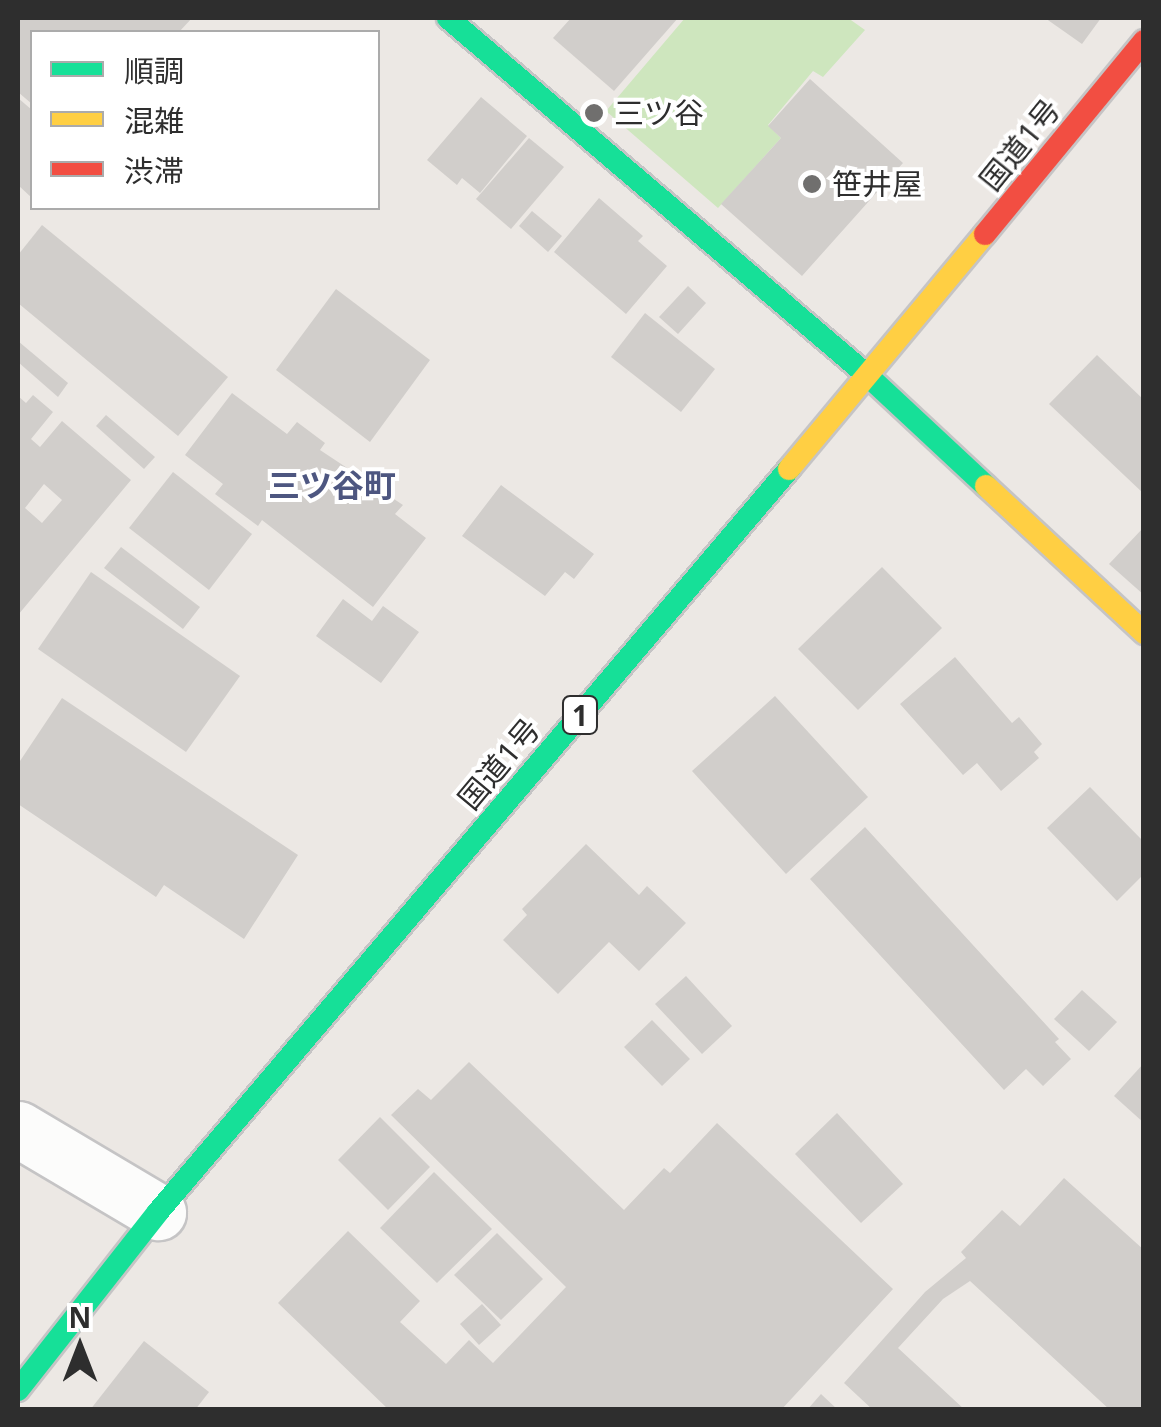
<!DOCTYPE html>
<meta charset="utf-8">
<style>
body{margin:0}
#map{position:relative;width:1161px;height:1427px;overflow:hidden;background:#ece8e4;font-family:"Noto Sans","Noto Sans JP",sans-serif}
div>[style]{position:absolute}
.green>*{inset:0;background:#cee6be}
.building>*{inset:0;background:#d1cecb}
.roads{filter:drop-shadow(2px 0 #c5c4c5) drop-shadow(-2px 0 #c5c4c5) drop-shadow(0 2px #c5c4c5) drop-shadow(0 -2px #c5c4c5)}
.street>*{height:55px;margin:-27.5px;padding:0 27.5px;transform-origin:27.5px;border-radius:27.5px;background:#fcfcfb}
.fast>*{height:22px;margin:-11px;padding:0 11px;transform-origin:11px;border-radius:11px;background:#16e098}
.slow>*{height:22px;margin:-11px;padding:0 11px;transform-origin:11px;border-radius:11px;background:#ffcf43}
.jam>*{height:22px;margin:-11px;padding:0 11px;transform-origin:11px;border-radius:11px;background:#f24e42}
.dots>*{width:28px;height:28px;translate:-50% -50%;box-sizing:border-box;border:5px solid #fff;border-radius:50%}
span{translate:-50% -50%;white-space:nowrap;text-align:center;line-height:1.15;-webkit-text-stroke:8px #fff;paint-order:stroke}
.shield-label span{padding:2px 8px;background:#fff;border:2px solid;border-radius:8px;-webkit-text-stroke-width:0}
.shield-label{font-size:28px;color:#2e2e2e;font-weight:700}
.poi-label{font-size:30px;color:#2e2e2e}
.left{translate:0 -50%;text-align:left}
.street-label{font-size:30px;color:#2e2e2e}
.neighbourhood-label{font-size:32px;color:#4d5680;font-weight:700}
.frame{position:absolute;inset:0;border:20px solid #2e2e2e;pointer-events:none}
.legend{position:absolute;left:30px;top:30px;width:350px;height:180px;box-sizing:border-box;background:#fff;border:2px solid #ababab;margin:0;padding:12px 18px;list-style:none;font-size:30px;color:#2e2e2e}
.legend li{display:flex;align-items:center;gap:20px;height:50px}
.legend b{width:50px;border:2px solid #ababab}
.north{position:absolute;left:30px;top:1297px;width:100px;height:100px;-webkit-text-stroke:8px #fff;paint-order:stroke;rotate:0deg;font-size:28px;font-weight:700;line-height:40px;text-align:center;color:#2e2e2e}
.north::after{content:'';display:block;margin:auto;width:35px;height:45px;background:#2e2e2e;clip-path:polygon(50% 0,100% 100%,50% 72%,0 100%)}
</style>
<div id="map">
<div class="green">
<div style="clip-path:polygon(685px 18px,848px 18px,865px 30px,823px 77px,813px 71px,768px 125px,781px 138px,718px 208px,606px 111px)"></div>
</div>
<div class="building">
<div style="clip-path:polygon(18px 18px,192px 18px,179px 32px,32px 32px,32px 104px,18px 92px)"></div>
<div style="clip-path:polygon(571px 18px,678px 18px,614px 91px,553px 38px)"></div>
<div style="clip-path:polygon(1045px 18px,1101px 18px,1082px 44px)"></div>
<div style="clip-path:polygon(810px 79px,903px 163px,802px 276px,721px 204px,781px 138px,768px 126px)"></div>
<div style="clip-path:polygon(481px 97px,527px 136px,480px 193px,462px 178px,457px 185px,427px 160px)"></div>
<div style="clip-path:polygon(18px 98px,32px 110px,32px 198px,18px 185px)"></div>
<div style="clip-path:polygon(529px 138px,564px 167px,511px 229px,476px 199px)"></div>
<div style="clip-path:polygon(599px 198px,643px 236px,638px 241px,667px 266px,626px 314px,554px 252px)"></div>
<div style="clip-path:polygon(532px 211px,562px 236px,548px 252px,519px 226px)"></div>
<div style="clip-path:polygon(42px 225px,228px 377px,178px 436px,18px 303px,18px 255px)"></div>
<div style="clip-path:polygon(688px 286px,706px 303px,678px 334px,659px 317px)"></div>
<div style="clip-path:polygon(336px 289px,430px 360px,370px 442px,276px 370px)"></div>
<div style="clip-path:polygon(645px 313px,715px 369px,681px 412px,611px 357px)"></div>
<div style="clip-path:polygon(18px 341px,68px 383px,58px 397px,18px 362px)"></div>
<div style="clip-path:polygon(1097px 355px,1144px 400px,1144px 494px,1049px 404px)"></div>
<div style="clip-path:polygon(232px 393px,287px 434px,297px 422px,325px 443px,320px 450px,403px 505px,395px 514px,426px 538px,373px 607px,262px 520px,258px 526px,215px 494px,223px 484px,185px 455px)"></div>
<div style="clip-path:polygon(evenodd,33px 395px,53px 412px,31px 439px,40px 447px,62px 421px,131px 480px,18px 615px,18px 396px,26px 403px,33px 395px,44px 484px,62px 500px,42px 523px,25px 508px,44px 484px)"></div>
<div style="clip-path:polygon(106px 415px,155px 457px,144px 469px,96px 426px)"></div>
<div style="clip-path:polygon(173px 472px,252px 534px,209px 590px,129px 528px)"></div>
<div style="clip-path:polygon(501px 485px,594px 554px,574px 579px,565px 572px,545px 596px,462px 536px)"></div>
<div style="clip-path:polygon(1144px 527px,1144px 595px,1109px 564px)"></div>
<div style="clip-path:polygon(121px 547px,200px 607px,183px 629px,104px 568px)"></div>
<div style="clip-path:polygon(882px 567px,942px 628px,858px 710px,798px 649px)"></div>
<div style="clip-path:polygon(91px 572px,240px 676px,186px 752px,38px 649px)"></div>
<div style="clip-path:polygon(343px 599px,372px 621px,383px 606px,419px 632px,381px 683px,316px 636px)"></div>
<div style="clip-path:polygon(955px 657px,1012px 723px,1019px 717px,1042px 744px,1034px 752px,1039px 758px,1001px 791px,977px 763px,963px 775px,900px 704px)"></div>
<div style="clip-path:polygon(775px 696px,868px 797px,786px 874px,692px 771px)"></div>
<div style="clip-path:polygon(62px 698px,298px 855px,244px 939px,164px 885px,156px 897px,18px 804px,18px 764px)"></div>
<div style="clip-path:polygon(1090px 787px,1144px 842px,1144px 874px,1117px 901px,1047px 828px)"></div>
<div style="clip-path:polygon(865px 827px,1059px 1039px,1055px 1042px,1071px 1059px,1043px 1086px,1026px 1069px,1004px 1090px,810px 879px)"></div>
<div style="clip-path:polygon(586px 844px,639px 895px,647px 886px,686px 923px,639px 971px,609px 942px,558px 994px,503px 940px,527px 915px,522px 909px)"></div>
<div style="clip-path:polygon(686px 976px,732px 1026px,702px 1054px,655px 1004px)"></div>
<div style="clip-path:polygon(1082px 990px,1117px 1022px,1089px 1051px,1054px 1019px)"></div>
<div style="clip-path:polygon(652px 1020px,690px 1059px,662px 1086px,624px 1047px)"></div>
<div style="clip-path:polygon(469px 1062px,624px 1210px,664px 1168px,670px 1173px,717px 1123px,893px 1289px,781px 1410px,389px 1410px,278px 1303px,348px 1231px,420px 1301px,400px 1322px,446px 1364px,469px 1340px,493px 1363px,566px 1287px,391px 1115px,418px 1089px,431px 1100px)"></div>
<div style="clip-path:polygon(1144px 1063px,1144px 1123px,1114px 1096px)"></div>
<div style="clip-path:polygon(837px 1113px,903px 1184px,861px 1223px,795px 1154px)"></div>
<div style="clip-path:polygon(380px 1117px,430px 1167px,388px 1210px,338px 1160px)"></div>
<div style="clip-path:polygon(434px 1172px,492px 1229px,437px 1283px,380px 1228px)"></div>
<div style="clip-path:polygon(1064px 1178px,1144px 1250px,1144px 1410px,1110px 1410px,970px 1281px,943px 1299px,898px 1348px,965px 1410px,873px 1410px,844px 1383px,925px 1292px,966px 1258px,961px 1252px,1002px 1210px,1020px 1226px)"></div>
<div style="clip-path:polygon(497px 1233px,543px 1279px,501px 1320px,454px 1275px)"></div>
<div style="clip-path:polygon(482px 1304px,501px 1325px,479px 1345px,460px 1324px)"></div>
<div style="clip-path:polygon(144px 1341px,209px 1392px,195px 1410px,90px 1410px)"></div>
<div style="clip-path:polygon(821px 1394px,838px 1410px,807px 1410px)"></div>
</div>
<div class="roads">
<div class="street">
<div style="left:18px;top:1129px;width:163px;rotate:30.7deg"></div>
</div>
<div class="fast">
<div style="left:448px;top:18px;width:552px;rotate:40.44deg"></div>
<div style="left:868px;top:376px;width:161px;rotate:43deg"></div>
<div style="left:18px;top:1390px;width:226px;rotate:-51.8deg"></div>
<div style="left:158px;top:1212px;width:975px;rotate:-49.66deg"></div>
</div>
<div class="slow">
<div style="left:789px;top:469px;width:306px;rotate:-50.2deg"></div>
<div style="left:986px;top:486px;width:216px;rotate:42.9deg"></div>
</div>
<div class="jam">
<div style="left:985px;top:234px;width:250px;rotate:-50.5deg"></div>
</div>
</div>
<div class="dots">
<div style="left:594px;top:113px;background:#706f6e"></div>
<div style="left:812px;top:184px;background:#706f6e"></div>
</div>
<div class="shield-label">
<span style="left:580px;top:715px">1</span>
</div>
<div class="poi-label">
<span class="left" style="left:614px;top:113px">三ツ谷</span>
<span class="left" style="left:832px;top:184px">笹井屋</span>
</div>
<div class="street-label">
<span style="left:1020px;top:145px;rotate:-51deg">国道1号</span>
<span style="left:499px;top:764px;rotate:-50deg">国道1号</span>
</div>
<div class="neighbourhood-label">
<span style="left:332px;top:485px">三ツ谷町</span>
</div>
<div class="frame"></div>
<ul class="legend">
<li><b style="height:12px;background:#16e098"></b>順調</li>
<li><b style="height:12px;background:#ffcf43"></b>混雑</li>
<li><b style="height:12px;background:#f24e42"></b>渋滞</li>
</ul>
<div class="north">N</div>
</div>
